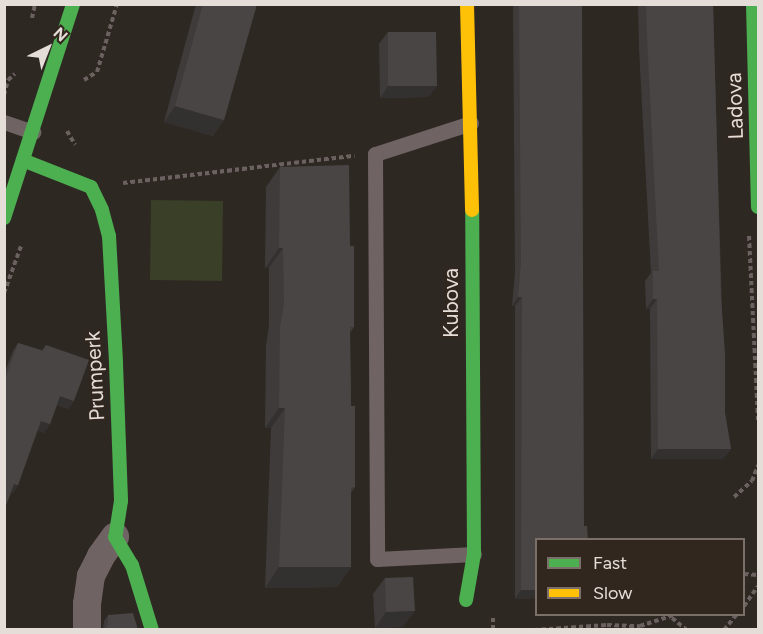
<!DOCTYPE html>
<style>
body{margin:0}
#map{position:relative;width:763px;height:634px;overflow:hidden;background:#2e2823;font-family:Figtree,sans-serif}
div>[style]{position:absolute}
.green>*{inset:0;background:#3a3f27}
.path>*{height:4px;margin-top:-2px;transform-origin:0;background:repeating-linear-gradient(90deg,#6a6160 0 4.5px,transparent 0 7.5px)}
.lane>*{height:15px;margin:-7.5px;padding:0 7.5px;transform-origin:7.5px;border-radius:7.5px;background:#706364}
.street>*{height:28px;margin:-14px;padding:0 14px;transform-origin:14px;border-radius:14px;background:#706364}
.fast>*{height:14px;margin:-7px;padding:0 7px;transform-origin:7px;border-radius:7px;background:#4caf50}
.slow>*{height:14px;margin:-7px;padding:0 7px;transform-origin:7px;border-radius:7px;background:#ffc107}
.wall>*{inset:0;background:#3f3b3a}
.shaded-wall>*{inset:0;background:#333030}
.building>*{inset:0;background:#494544}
span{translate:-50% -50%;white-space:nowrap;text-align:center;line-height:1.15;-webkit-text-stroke:4.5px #32271f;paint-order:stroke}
.street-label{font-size:21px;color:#e5ddd8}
.frame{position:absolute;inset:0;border:6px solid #e5ddd8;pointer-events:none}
.legend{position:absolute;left:535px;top:538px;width:210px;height:78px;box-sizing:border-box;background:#32271f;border:2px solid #7a7069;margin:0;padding:8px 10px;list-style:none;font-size:18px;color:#e5ddd8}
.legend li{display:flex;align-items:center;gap:12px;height:30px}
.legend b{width:30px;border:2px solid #7a7069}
.north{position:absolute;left:18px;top:18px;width:60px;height:60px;-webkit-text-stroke:4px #32271f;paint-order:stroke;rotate:43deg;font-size:16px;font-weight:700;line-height:24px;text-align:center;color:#e5ddd8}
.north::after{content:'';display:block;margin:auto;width:21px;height:27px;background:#e5ddd8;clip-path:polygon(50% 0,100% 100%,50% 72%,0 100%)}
</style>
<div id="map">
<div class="green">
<div style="clip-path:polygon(151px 200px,223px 201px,222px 281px,150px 280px)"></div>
</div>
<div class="path">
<div style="left:32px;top:18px;width:14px;rotate:-78deg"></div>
<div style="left:84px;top:80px;width:15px;rotate:-32deg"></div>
<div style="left:97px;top:72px;width:71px;rotate:-73.6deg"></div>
<div style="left:4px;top:95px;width:16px;rotate:-75deg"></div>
<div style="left:8px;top:80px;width:9px;rotate:-41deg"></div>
<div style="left:67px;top:131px;width:16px;rotate:60deg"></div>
<div style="left:123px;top:183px;width:233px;rotate:-6.7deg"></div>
<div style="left:749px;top:236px;width:185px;rotate:87.2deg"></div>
<div style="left:4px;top:293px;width:50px;rotate:-70.1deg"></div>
<div style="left:734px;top:497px;width:24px;rotate:-42deg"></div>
<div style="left:752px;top:481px;width:17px;rotate:-69deg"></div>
<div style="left:744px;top:574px;width:14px;rotate:4deg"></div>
<div style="left:744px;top:606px;width:24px;rotate:-55deg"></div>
<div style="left:493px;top:618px;width:12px;rotate:90deg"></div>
<div style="left:672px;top:618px;width:19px;rotate:39deg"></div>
<div style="left:534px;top:630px;width:73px;rotate:-3.9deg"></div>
<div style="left:607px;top:625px;width:33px;rotate:2deg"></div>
<div style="left:640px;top:626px;width:40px;rotate:-18deg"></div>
<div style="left:724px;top:630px;width:21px;rotate:-51deg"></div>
</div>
<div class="lane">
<div style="left:4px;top:122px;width:31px;rotate:19deg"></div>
<div style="left:471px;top:123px;width:101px;rotate:162.1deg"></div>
<div style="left:375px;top:154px;width:405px;rotate:89.7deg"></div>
<div style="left:377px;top:559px;width:97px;rotate:-3deg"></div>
</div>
<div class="street">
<div style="left:87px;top:630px;width:26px;rotate:-90deg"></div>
<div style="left:87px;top:604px;width:28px;rotate:-82deg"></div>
<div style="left:91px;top:576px;width:22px;rotate:-63deg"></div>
<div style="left:101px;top:556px;width:24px;rotate:-54deg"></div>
</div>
<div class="fast">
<div style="left:753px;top:4px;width:203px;rotate:88.6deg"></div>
<div style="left:25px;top:161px;width:71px;rotate:21.5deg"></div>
<div style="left:91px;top:187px;width:25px;rotate:64deg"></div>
<div style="left:102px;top:210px;width:27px;rotate:75deg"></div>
<div style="left:109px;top:236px;width:127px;rotate:86.8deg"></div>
<div style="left:116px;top:363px;width:138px;rotate:87.9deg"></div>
<div style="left:121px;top:501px;width:36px;rotate:99deg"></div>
<div style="left:115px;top:537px;width:33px;rotate:59deg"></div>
<div style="left:132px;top:565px;width:68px;rotate:72.9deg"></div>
<div style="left:4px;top:218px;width:225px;rotate:-72.1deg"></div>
<div style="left:466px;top:600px;width:47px;rotate:-80.1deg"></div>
<div style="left:474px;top:554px;width:344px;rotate:-90.3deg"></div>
</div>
<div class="slow">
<div style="left:467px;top:4px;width:206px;rotate:88.6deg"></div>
</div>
<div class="wall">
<div style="clip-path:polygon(196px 4px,257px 4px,224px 120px,213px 136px,164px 122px)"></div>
<div style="clip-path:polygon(513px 4px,582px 4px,537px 540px,537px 598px,515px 599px,515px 306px,512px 306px,515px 272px)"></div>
<div style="clip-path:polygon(638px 4px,713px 4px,725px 413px,731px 449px,723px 459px,651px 459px,650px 309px,646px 309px,645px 281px,651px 273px,639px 49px)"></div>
<div style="clip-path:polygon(388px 32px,429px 97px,380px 98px,379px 44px)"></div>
<div style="clip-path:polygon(280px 167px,350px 246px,354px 327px,350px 333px,351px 406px,355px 487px,351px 493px,351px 567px,337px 587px,265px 588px,271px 428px,265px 428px,266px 346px,269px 325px,269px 268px,265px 268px,266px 187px)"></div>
<div style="clip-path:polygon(18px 343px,42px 350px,46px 345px,74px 401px,68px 409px,57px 405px,50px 424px,44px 433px,37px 430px,18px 485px,13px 493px,11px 493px,4px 510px,4px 374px,13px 351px)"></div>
<div style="clip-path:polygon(385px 578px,403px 627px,375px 628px,373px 594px)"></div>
<div style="clip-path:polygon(108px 615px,138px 630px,103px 630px,104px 621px)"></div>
</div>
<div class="shaded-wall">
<div style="clip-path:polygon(388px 86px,437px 86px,429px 97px,380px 98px)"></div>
<div style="clip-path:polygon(175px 106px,224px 120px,213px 136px,164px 122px)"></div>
<div style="clip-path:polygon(279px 248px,283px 248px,269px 268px,265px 268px)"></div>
<div style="clip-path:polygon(518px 297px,522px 297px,515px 306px,512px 306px)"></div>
<div style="clip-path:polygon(653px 299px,657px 299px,650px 309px,646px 309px)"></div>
<div style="clip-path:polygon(60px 396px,74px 401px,68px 409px,54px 404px)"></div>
<div style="clip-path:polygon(279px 408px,285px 408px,271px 428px,265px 428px)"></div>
<div style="clip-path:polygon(41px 421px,50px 424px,44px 433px,35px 429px)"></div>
<div style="clip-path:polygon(658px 449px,731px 449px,723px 459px,651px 459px)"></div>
<div style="clip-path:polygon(14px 484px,18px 485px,13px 493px,8px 492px)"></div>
<div style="clip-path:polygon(279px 567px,351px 567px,337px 587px,265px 588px)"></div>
<div style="clip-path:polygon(521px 590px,537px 590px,537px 598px,515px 599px)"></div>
<div style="clip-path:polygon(415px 611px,403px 627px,375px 628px,386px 612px)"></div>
</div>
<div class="building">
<div style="clip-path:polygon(203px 4px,257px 4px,224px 120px,175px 106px)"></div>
<div style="clip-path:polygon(519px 4px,582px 4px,584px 526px,587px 526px,588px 540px,537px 540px,537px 590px,521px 590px,522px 297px,518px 297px,521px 263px)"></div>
<div style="clip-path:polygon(646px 4px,713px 4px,721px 297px,725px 354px,725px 413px,731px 449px,658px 449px,657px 299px,653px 299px,653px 271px,659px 271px,647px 38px)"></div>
<div style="clip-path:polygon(388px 32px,436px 32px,437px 86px,388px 86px)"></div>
<div style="clip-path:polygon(349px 165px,350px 246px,354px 246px,354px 327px,350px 327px,351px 406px,355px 406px,355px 487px,351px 487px,351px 567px,279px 567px,285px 408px,279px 408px,280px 326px,284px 305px,283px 248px,279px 248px,280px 167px)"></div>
<div style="clip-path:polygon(18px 343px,43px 351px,46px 345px,89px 360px,74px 401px,60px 396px,50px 424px,41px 421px,18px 485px,14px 484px,4px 510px,4px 382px)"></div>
<div style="clip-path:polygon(413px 577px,415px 611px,386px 612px,385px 578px)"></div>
<div style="clip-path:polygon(133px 613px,138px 630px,105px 630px,108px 624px,108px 615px)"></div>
</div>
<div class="street-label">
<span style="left:735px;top:106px;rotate:-92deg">Ladova</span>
<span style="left:451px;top:303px;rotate:-90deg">Kubova</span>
<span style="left:95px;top:376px;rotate:-93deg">Prumperk</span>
</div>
<div class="frame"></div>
<ul class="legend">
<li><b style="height:8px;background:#4caf50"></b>Fast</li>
<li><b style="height:8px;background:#ffc107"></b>Slow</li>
</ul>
<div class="north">N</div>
</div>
